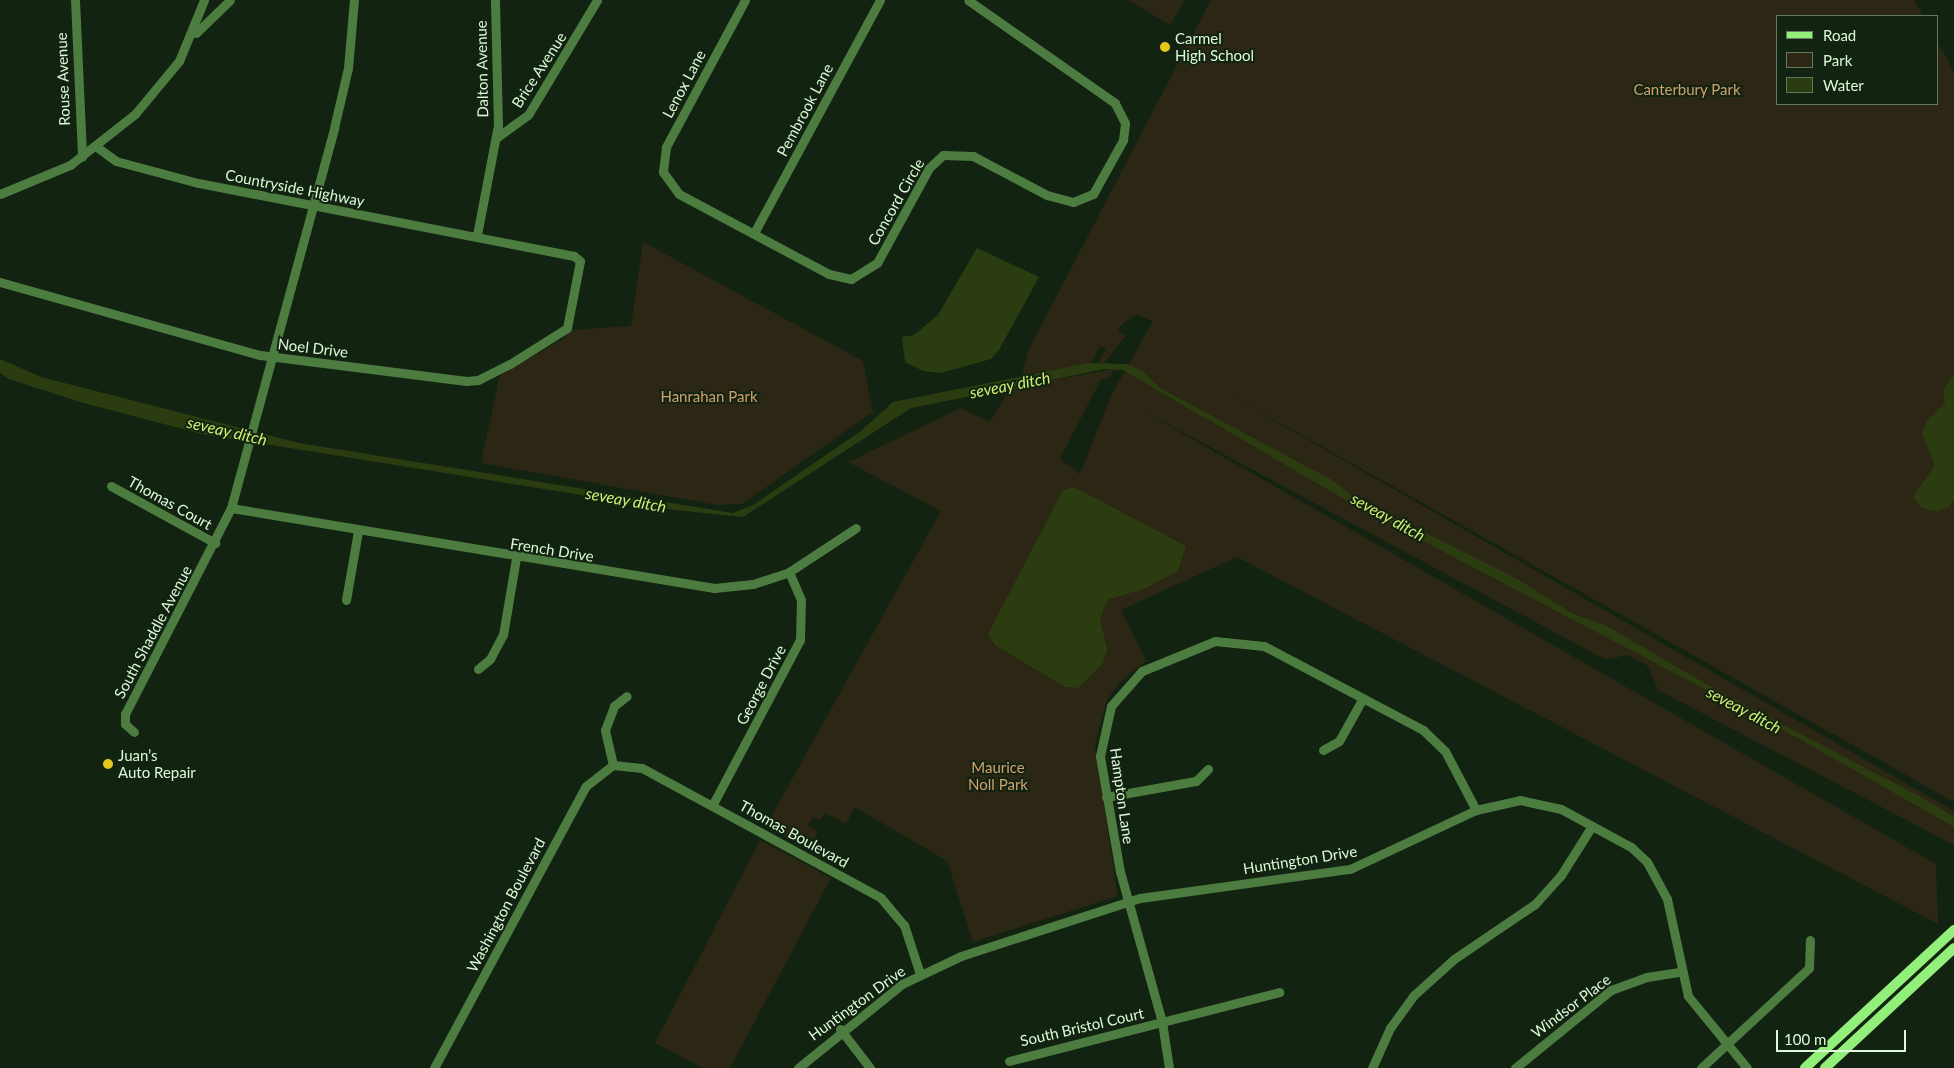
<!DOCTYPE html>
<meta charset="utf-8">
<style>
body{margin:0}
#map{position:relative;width:1954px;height:1068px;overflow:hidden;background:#122311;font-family:Lato,sans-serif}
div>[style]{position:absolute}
.green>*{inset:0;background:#2c2615}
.water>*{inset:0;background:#2b3d10}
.street>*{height:9px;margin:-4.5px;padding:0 4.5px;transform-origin:4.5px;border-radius:4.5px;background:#4d7c41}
.secondary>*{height:10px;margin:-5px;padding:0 5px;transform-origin:5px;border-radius:5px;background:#92ef79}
.dots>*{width:14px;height:14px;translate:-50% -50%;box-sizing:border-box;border:2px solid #122311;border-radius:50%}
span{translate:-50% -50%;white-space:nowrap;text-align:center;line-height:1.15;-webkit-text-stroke:4px #122311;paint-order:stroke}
.poi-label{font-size:15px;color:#dcfad7}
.left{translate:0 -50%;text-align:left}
.street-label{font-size:15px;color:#dcfad7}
.park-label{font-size:15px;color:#d2a16c}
.water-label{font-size:16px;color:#d2ee71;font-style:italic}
.legend{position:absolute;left:1776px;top:15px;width:162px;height:90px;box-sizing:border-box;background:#122311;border:1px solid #637960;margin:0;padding:6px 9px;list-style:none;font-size:15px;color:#dcfad7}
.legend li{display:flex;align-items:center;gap:10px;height:25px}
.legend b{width:25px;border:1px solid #637960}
.scale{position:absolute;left:1776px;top:1030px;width:130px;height:22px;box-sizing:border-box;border:2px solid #dcfad7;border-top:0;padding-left:6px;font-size:15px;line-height:18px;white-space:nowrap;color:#dcfad7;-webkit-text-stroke:4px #122311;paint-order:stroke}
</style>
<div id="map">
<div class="green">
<div style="clip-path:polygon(1128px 0,1185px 0,1170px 25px)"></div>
<div style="clip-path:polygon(1211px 0,1914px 0,1923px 16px,1778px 16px,1778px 104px,1938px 104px,1938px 43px,1954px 72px,1954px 802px,1218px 388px,1954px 811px,1954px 845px,1658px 690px,1648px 666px,1627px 655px,1606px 660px,1138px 408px,1936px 864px,1938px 924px,1237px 557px,1121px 610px,1146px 661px,1120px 682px,1107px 700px,1095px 744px,1118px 896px,973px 942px,947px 861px,865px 813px,855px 807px,846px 824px,825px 813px,821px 820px,813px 817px,808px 826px,818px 831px,809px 848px,766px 826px,941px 511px,848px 462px,961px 408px,990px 422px,1010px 388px,1114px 369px,1109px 378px,1101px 379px,1060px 459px,1080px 474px,1112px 394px,1153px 321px,1136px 315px,1122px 324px,1118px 331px,1126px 336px,1104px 363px,1098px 363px,1106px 349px,1100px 346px,1091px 363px,1022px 376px,1028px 351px)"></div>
<div style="clip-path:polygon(643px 242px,863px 361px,873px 412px,742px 504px,717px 505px,481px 463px,500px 375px,563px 339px,571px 330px,631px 326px)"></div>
<div style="clip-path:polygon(760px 840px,831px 878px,730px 1068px,703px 1068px,655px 1043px)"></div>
</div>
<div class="water">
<div style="clip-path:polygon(977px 248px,1039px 277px,999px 350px,991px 359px,941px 373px,923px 371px,905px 362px,902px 337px,914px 335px,938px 315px)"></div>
<div style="clip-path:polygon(0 359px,41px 377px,299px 443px,733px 513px,753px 505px,861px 431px,893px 402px,1088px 363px,1126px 364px,1141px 370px,1160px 388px,1332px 480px,1352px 496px,1521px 581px,1573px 614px,1603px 624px,1718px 691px,1921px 797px,1954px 817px,1954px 827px,1796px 737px,1349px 502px,1123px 370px,1105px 369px,911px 408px,743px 517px,674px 510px,202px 434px,80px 402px,9px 379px,0 373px)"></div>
<div style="clip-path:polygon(1954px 373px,1954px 500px,1949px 507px,1937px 511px,1922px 508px,1913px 497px,1935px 465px,1922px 434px,1927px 421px,1945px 403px,1943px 391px)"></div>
<div style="clip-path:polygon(1074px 487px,1186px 546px,1178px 571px,1146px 588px,1107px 600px,1100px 620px,1107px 649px,1103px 663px,1078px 688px,1065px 687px,995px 645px,988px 634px,1063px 490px)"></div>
</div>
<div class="street">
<div style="left:75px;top:0;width:157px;rotate:87.4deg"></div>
<div style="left:745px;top:0;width:167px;rotate:118.3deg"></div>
<div style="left:666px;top:147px;width:25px;rotate:97deg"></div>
<div style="left:663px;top:172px;width:27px;rotate:54deg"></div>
<div style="left:679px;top:194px;width:170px;rotate:28.1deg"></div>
<div style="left:829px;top:274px;width:23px;rotate:13deg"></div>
<div style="left:851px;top:279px;width:31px;rotate:-32deg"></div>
<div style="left:877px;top:263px;width:108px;rotate:-61.3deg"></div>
<div style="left:929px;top:168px;width:19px;rotate:-43deg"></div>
<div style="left:943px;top:155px;width:30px;rotate:2deg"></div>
<div style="left:973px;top:156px;width:84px;rotate:27.8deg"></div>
<div style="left:1047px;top:195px;width:27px;rotate:15deg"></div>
<div style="left:1073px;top:202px;width:22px;rotate:-22deg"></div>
<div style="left:1093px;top:194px;width:62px;rotate:-60.9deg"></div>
<div style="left:1123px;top:140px;width:17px;rotate:-83deg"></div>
<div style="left:1125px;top:123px;width:22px;rotate:-117deg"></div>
<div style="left:1115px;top:103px;width:179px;rotate:-145deg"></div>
<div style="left:196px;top:33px;width:47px;rotate:-44.1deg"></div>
<div style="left:496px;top:138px;width:39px;rotate:-36deg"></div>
<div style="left:528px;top:115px;width:134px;rotate:-59deg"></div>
<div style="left:0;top:194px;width:76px;rotate:-22.5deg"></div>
<div style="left:70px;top:165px;width:83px;rotate:-38.1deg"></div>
<div style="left:135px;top:114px;width:69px;rotate:-50.3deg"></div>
<div style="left:179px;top:61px;width:66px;rotate:-67.7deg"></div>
<div style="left:754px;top:233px;width:265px;rotate:-61.6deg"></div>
<div style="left:477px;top:235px;width:112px;rotate:-79.2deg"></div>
<div style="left:498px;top:125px;width:125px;rotate:-91.4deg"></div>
<div style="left:0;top:282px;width:270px;rotate:15.7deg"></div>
<div style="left:260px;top:355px;width:208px;rotate:7.2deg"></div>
<div style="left:466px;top:381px;width:12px;rotate:-5deg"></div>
<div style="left:478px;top:380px;width:36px;rotate:-27deg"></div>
<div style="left:510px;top:364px;width:67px;rotate:-32.3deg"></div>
<div style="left:567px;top:328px;width:68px;rotate:-79deg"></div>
<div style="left:580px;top:261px;width:8px;rotate:-140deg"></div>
<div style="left:574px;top:256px;width:383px;rotate:-169deg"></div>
<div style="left:198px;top:183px;width:85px;rotate:-165deg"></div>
<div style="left:116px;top:161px;width:24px;rotate:-144deg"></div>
<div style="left:111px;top:486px;width:119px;rotate:28.7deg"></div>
<div style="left:231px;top:508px;width:490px;rotate:9.4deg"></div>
<div style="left:714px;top:588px;width:39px;rotate:-6deg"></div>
<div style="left:753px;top:584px;width:38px;rotate:-18deg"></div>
<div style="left:789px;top:572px;width:80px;rotate:-33.3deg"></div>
<div style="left:346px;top:600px;width:70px;rotate:-80.1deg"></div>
<div style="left:478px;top:669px;width:16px;rotate:-40deg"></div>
<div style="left:490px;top:659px;width:27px;rotate:-62deg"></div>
<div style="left:503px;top:635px;width:78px;rotate:-80.4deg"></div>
<div style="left:134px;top:732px;width:12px;rotate:-138deg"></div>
<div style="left:125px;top:724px;width:10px;rotate:-90deg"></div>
<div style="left:125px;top:714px;width:232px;rotate:-62.8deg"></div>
<div style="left:231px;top:508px;width:394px;rotate:-74.8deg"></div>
<div style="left:334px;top:128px;width:62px;rotate:-76.9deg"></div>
<div style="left:348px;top:68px;width:68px;rotate:-85deg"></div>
<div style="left:1323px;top:750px;width:18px;rotate:-29deg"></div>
<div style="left:1339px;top:741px;width:49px;rotate:-60.8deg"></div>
<div style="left:613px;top:765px;width:36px;rotate:-103deg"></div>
<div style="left:605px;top:730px;width:26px;rotate:-69deg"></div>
<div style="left:614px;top:706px;width:16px;rotate:-38deg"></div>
<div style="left:1106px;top:797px;width:91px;rotate:-10.1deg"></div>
<div style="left:1196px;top:781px;width:17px;rotate:-45deg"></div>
<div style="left:713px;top:804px;width:186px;rotate:-62.1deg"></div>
<div style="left:800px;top:640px;width:40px;rotate:-88.6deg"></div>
<div style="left:801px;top:600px;width:30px;rotate:-113deg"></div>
<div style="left:840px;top:1029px;width:49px;rotate:52.4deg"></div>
<div style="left:1009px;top:1061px;width:279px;rotate:-14.3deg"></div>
<div style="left:434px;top:1068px;width:320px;rotate:-61.7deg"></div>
<div style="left:586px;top:786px;width:34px;rotate:-38deg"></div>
<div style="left:613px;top:765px;width:29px;rotate:6deg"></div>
<div style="left:642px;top:768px;width:272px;rotate:28.5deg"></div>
<div style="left:881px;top:898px;width:35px;rotate:50deg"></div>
<div style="left:904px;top:925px;width:52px;rotate:71.9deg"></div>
<div style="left:798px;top:1068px;width:134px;rotate:-38.9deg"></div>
<div style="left:902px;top:984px;width:65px;rotate:-25.4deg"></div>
<div style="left:961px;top:956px;width:188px;rotate:-18deg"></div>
<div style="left:1140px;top:898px;width:212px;rotate:-7.9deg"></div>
<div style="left:1350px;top:869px;width:139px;rotate:-25.1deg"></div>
<div style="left:1476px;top:810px;width:45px;rotate:-12.8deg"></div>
<div style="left:1520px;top:800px;width:42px;rotate:12.4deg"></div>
<div style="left:1561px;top:809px;width:80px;rotate:28.5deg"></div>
<div style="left:1631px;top:847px;width:22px;rotate:43deg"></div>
<div style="left:1647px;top:862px;width:42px;rotate:61.6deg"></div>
<div style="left:1667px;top:899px;width:99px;rotate:77.8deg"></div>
<div style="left:1688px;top:996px;width:93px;rotate:50.7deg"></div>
<div style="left:1169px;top:1068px;width:47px;rotate:-98.7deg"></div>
<div style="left:1162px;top:1022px;width:156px;rotate:-105.6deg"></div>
<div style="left:1120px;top:872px;width:118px;rotate:-99.8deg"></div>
<div style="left:1100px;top:756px;width:51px;rotate:-77.6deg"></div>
<div style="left:1111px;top:706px;width:47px;rotate:-48.5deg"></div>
<div style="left:1142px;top:671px;width:79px;rotate:-22.3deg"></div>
<div style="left:1215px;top:641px;width:49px;rotate:5.8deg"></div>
<div style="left:1264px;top:646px;width:180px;rotate:27.8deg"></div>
<div style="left:1423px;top:730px;width:30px;rotate:44deg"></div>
<div style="left:1445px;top:751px;width:67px;rotate:62.3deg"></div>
<div style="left:1372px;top:1068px;width:44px;rotate:-65.8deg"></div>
<div style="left:1390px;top:1028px;width:39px;rotate:-54deg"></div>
<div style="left:1413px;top:996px;width:55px;rotate:-42.1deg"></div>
<div style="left:1454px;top:959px;width:98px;rotate:-34.2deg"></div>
<div style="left:1535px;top:904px;width:39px;rotate:-48deg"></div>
<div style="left:1561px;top:875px;width:58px;rotate:-57.7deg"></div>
<div style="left:1515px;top:1068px;width:124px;rotate:-39.1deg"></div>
<div style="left:1611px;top:990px;width:38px;rotate:-20deg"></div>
<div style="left:1647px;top:977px;width:33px;rotate:-9deg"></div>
<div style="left:1701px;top:1068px;width:147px;rotate:-42.8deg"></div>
<div style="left:1809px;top:968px;width:28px;rotate:-88deg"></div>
</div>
<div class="secondary">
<div style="left:1805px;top:1068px;width:203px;rotate:-42.8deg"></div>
<div style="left:1825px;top:1068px;width:176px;rotate:-42.9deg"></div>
</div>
<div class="dots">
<div style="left:1165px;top:47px;background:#e3c81b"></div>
<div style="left:108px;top:764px;background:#e3c81b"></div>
</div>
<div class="poi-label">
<span class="left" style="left:1175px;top:47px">Carmel<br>High School</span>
<span class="left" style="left:118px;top:764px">Juan’s<br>Auto Repair</span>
</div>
<div class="street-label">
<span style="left:482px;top:69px;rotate:-91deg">Dalton Avenue</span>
<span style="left:539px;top:70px;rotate:-57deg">Brice Avenue</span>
<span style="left:63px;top:79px;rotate:-92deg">Rouse Avenue</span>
<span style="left:684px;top:84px;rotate:-62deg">Lenox Lane</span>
<span style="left:805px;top:110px;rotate:-62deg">Pembrook Lane</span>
<span style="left:295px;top:188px;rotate:11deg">Countryside Highway</span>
<span style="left:896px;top:202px;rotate:-60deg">Concord Circle</span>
<span style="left:313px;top:348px;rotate:7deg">Noel Drive</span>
<span style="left:170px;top:503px;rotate:29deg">Thomas Court</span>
<span style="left:552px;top:550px;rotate:9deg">French Drive</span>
<span style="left:153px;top:632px;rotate:-62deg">South Shaddle Avenue</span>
<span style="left:761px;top:685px;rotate:-62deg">George Drive</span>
<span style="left:1122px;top:796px;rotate:82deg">Hampton Lane</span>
<span style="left:794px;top:834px;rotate:29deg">Thomas Boulevard</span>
<span style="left:1300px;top:860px;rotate:-9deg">Huntington Drive</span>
<span style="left:506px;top:905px;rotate:-62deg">Washington Boulevard</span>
<span style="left:857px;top:1003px;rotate:-36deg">Huntington Drive</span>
<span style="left:1571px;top:1006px;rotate:-37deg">Windsor Place</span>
<span style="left:1082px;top:1027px;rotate:-13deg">South Bristol Court</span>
</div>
<div class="park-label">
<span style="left:1687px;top:90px">Canterbury Park</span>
<span style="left:709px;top:397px">Hanrahan Park</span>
<span style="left:998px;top:776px">Maurice<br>Noll Park</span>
</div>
<div class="water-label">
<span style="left:1010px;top:385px;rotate:-11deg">seveay ditch</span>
<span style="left:227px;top:431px;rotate:13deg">seveay ditch</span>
<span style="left:626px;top:500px;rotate:10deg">seveay ditch</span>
<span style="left:1388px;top:517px;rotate:29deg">seveay ditch</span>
<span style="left:1744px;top:710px;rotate:28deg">seveay ditch</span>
</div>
<ul class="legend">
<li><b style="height:6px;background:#92ef79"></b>Road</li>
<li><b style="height:14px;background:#2c2615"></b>Park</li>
<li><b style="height:14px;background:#2b3d10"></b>Water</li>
</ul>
<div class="scale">100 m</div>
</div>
